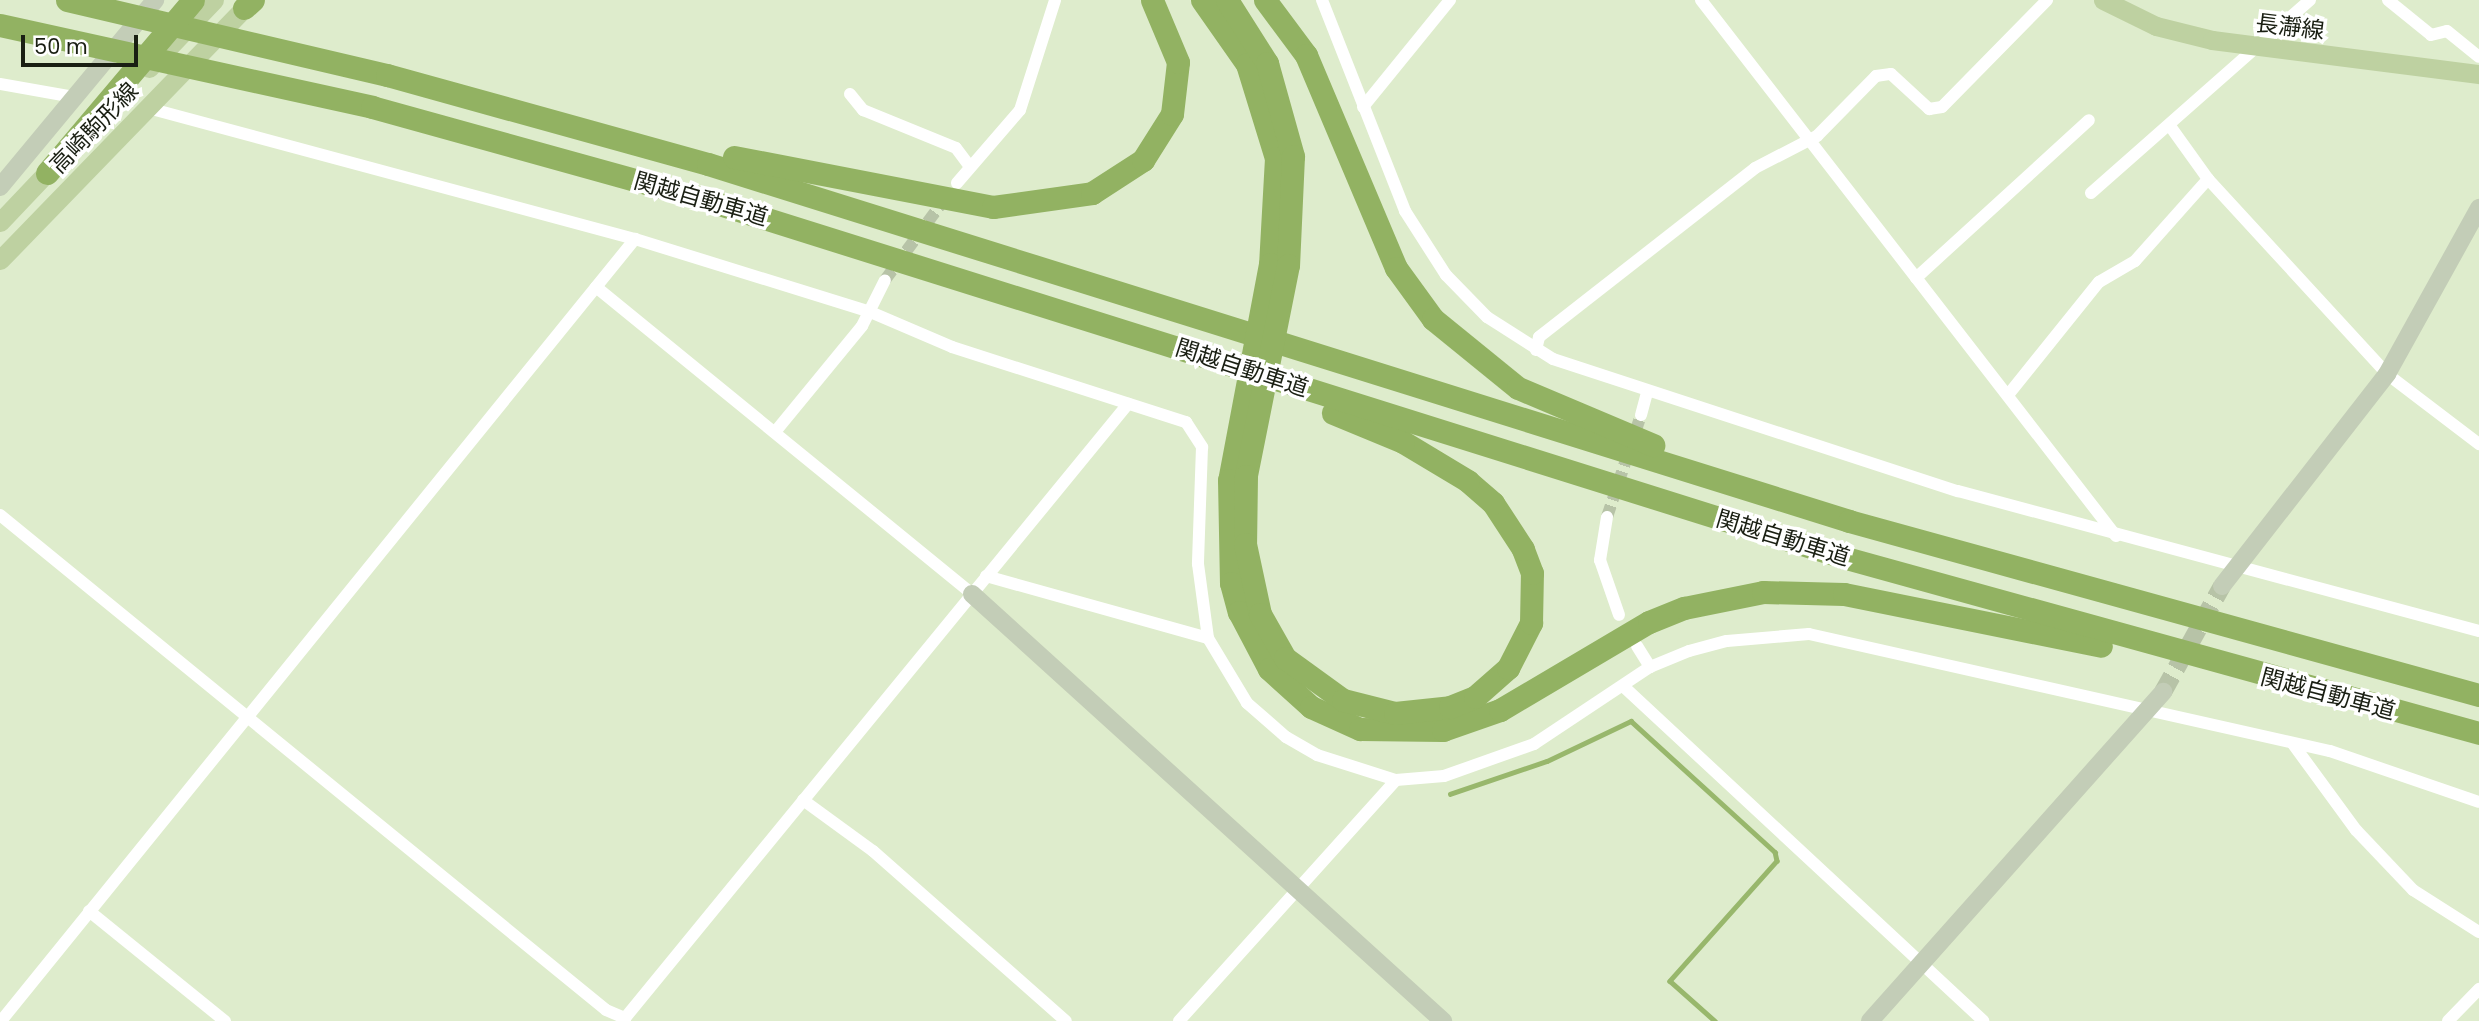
<!DOCTYPE html>
<meta charset="utf-8">
<style>
body{margin:0}
#map{position:relative;width:2479px;height:1021px;overflow:hidden;background:#deeccc;font-family:Poppins,"Noto Sans JP",sans-serif}
div>[style]{position:absolute}
.stream>*{height:4.5px;margin:-2.25px;padding:0 2.25px;transform-origin:2.25px;border-radius:2.25px;background:#98b76c}
.street-tunnel>*{height:12px;margin-top:-6px;transform-origin:0;background:repeating-linear-gradient(90deg,#b7c3a7 0 12px,transparent 0 18px)}
.secondary-tunnel>*{height:18px;margin-top:-9px;transform-origin:0;background:repeating-linear-gradient(90deg,#b7c3a7 0 18px,transparent 0 27px)}
.street>*{height:12px;margin:-6px;padding:0 6px;transform-origin:6px;border-radius:6px;background:#fff}
.secondary>*{height:18px;margin:-9px;padding:0 9px;transform-origin:9px;border-radius:9px;background:#c3cdb7}
.primary>*{height:19px;margin:-9.5px;padding:0 9.5px;transform-origin:9.5px;border-radius:9.5px;background:#bed1a1}
.highway>*{height:23px;margin:-11.5px;padding:0 11.5px;transform-origin:11.5px;border-radius:11.5px;background:#92b262}
span{translate:-50% -50%;white-space:nowrap;text-align:center;line-height:1.15;-webkit-text-stroke:7px #fff;paint-order:stroke}
.street-label{font-size:23px;color:#1a1f13}
.scale{position:absolute;left:21px;top:35px;width:117px;height:32px;box-sizing:border-box;border:4px solid #1a1f13;border-top:0;padding-left:9px;font-size:21px;line-height:24px;white-space:nowrap;color:#1a1f13;-webkit-text-stroke:5px #fff;paint-order:stroke}
</style>
<div id="map">
<div class="stream">
<div style="left:1450px;top:794px;width:102px;rotate:-18.8deg"></div>
<div style="left:1547px;top:761px;width:93px;rotate:-25.5deg"></div>
<div style="left:1631px;top:721px;width:195px;rotate:42.3deg"></div>
<div style="left:1775px;top:852px;width:9px;rotate:77deg"></div>
<div style="left:1777px;top:861px;width:161px;rotate:131.7deg"></div>
<div style="left:1670px;top:981px;width:60px;rotate:41.6deg"></div>
</div>
<div class="street-tunnel">
<div style="left:885px;top:280px;width:104px;rotate:-53.6deg"></div>
<div style="left:1607px;top:517px;width:108px;rotate:-71.6deg"></div>
</div>
<div class="secondary-tunnel">
<div style="left:2163px;top:692px;width:121px;rotate:-60.9deg"></div>
</div>
<div class="street">
<div style="left:1322px;top:0;width:227px;rotate:68.5deg"></div>
<div style="left:1405px;top:211px;width:76px;rotate:57.4deg"></div>
<div style="left:1446px;top:275px;width:59px;rotate:45.7deg"></div>
<div style="left:1487px;top:317px;width:78px;rotate:32.5deg"></div>
<div style="left:1553px;top:359px;width:426px;rotate:18.1deg"></div>
<div style="left:1958px;top:491px;width:539px;rotate:15.04deg"></div>
<div style="left:1701px;top:0;width:678px;rotate:52.25deg"></div>
<div style="left:2388px;top:0;width:55px;rotate:39.1deg"></div>
<div style="left:2431px;top:35px;width:16px;rotate:-14deg"></div>
<div style="left:2447px;top:31px;width:41px;rotate:39.1deg"></div>
<div style="left:0;top:84px;width:75px;rotate:10deg"></div>
<div style="left:850px;top:94px;width:21px;rotate:51deg"></div>
<div style="left:863px;top:110px;width:100px;rotate:22.2deg"></div>
<div style="left:956px;top:148px;width:21px;rotate:53deg"></div>
<div style="left:1363px;top:107px;width:138px;rotate:-50.9deg"></div>
<div style="left:148px;top:108px;width:504px;rotate:15.06deg"></div>
<div style="left:635px;top:239px;width:244px;rotate:17.2deg"></div>
<div style="left:868px;top:311px;width:91px;rotate:23.2deg"></div>
<div style="left:952px;top:347px;width:246px;rotate:17.8deg"></div>
<div style="left:1186px;top:422px;width:30px;rotate:57deg"></div>
<div style="left:1202px;top:447px;width:117px;rotate:92deg"></div>
<div style="left:1198px;top:564px;width:75px;rotate:82.3deg"></div>
<div style="left:2170px;top:126px;width:65px;rotate:54.4deg"></div>
<div style="left:957px;top:183px;width:96px;rotate:-49.2deg"></div>
<div style="left:1020px;top:110px;width:115px;rotate:-72.3deg"></div>
<div style="left:2091px;top:193px;width:292px;rotate:-41.4deg"></div>
<div style="left:1916px;top:278px;width:234px;rotate:-42.4deg"></div>
<div style="left:596px;top:287px;width:485px;rotate:39.2deg"></div>
<div style="left:1536px;top:350px;width:13px;rotate:-77deg"></div>
<div style="left:1539px;top:337px;width:274px;rotate:-38deg"></div>
<div style="left:1755px;top:168px;width:70px;rotate:-27.3deg"></div>
<div style="left:1817px;top:136px;width:84px;rotate:-45.5deg"></div>
<div style="left:1876px;top:76px;width:15px;rotate:-8deg"></div>
<div style="left:1891px;top:74px;width:52px;rotate:42.6deg"></div>
<div style="left:1929px;top:109px;width:13px;rotate:-9deg"></div>
<div style="left:1942px;top:107px;width:150px;rotate:-45.5deg"></div>
<div style="left:2008px;top:395px;width:145px;rotate:-51.2deg"></div>
<div style="left:2099px;top:282px;width:42px;rotate:-30.3deg"></div>
<div style="left:2135px;top:261px;width:110px;rotate:-48.3deg"></div>
<div style="left:2208px;top:179px;width:265px;rotate:47.4deg"></div>
<div style="left:2387px;top:374px;width:116px;rotate:37.3deg"></div>
<div style="left:1641px;top:415px;width:23px;rotate:-75deg"></div>
<div style="left:775px;top:432px;width:137px;rotate:-50.6deg"></div>
<div style="left:862px;top:326px;width:51px;rotate:-63.4deg"></div>
<div style="left:0;top:515px;width:782px;rotate:39.24deg"></div>
<div style="left:606px;top:1010px;width:21px;rotate:23deg"></div>
<div style="left:625px;top:1018px;width:794px;rotate:-50.68deg"></div>
<div style="left:1607px;top:517px;width:44px;rotate:99.2deg"></div>
<div style="left:1600px;top:560px;width:58px;rotate:70.9deg"></div>
<div style="left:986px;top:576px;width:230px;rotate:15.6deg"></div>
<div style="left:1208px;top:638px;width:76px;rotate:59deg"></div>
<div style="left:1247px;top:703px;width:52px;rotate:41.1deg"></div>
<div style="left:1286px;top:737px;width:36px;rotate:30deg"></div>
<div style="left:1317px;top:755px;width:83px;rotate:17.6deg"></div>
<div style="left:1396px;top:780px;width:48px;rotate:-4.8deg"></div>
<div style="left:1444px;top:776px;width:96px;rotate:-19.6deg"></div>
<div style="left:1534px;top:744px;width:139px;rotate:-33.6deg"></div>
<div style="left:1650px;top:667px;width:42px;rotate:-22.3deg"></div>
<div style="left:1689px;top:651px;width:39px;rotate:-15deg"></div>
<div style="left:1727px;top:641px;width:82px;rotate:-4.9deg"></div>
<div style="left:1809px;top:634px;width:534px;rotate:12.66deg"></div>
<div style="left:2330px;top:751px;width:157px;rotate:18.9deg"></div>
<div style="left:1637px;top:646px;width:25px;rotate:58deg"></div>
<div style="left:1623px;top:686px;width:492px;rotate:42.9deg"></div>
<div style="left:2293px;top:744px;width:107px;rotate:53.8deg"></div>
<div style="left:2356px;top:830px;width:83px;rotate:46.5deg"></div>
<div style="left:2413px;top:890px;width:78px;rotate:32.5deg"></div>
<div style="left:803px;top:800px;width:87px;rotate:36.1deg"></div>
<div style="left:873px;top:851px;width:257px;rotate:41.4deg"></div>
<div style="left:89px;top:911px;width:175px;rotate:39deg"></div>
<div style="left:1px;top:1021px;width:1007px;rotate:-50.97deg"></div>
<div style="left:1179px;top:1021px;width:324px;rotate:-48deg"></div>
<div style="left:2448px;top:1021px;width:45px;rotate:-45.9deg"></div>
</div>
<div class="secondary">
<div style="left:0;top:187px;width:243px;rotate:-50.3deg"></div>
<div style="left:2222px;top:586px;width:269px;rotate:-52.1deg"></div>
<div style="left:2387px;top:374px;width:190px;rotate:-61deg"></div>
<div style="left:972px;top:594px;width:636px;rotate:42.19deg"></div>
<div style="left:1870px;top:1021px;width:441px;rotate:-48.3deg"></div>
</div>
<div class="primary">
<div style="left:2103px;top:0;width:59px;rotate:26.1deg"></div>
<div style="left:2156px;top:26px;width:58px;rotate:14deg"></div>
<div style="left:2212px;top:40px;width:269px;rotate:7.3deg"></div>
<div style="left:149px;top:68px;width:94px;rotate:-46.3deg"></div>
<div style="left:0;top:222px;width:83px;rotate:-46.5deg"></div>
<div style="left:0;top:260px;width:362px;rotate:-45.9deg"></div>
</div>
<div class="highway">
<div style="left:67px;top:0;width:329px;rotate:13.2deg"></div>
<div style="left:387px;top:75px;width:333px;rotate:15.5deg"></div>
<div style="left:708px;top:164px;width:1196px;rotate:17.37deg"></div>
<div style="left:1849px;top:521px;width:654px;rotate:15.44deg"></div>
<div style="left:1202px;top:0;width:78px;rotate:54.9deg"></div>
<div style="left:1247px;top:64px;width:98px;rotate:72.9deg"></div>
<div style="left:1276px;top:158px;width:106px;rotate:93.2deg"></div>
<div style="left:1270px;top:264px;width:220px;rotate:100.7deg"></div>
<div style="left:1229px;top:480px;width:103px;rotate:88.9deg"></div>
<div style="left:1231px;top:583px;width:30px;rotate:75deg"></div>
<div style="left:1239px;top:612px;width:64px;rotate:62.2deg"></div>
<div style="left:1269px;top:669px;width:57px;rotate:42.1deg"></div>
<div style="left:1311px;top:707px;width:54px;rotate:24.2deg"></div>
<div style="left:1360px;top:729px;width:83px;rotate:0.7deg"></div>
<div style="left:1443px;top:730px;width:60px;rotate:-19.3deg"></div>
<div style="left:1500px;top:710px;width:173px;rotate:-30.6deg"></div>
<div style="left:1649px;top:622px;width:38px;rotate:-22deg"></div>
<div style="left:1684px;top:608px;width:81px;rotate:-11.4deg"></div>
<div style="left:1763px;top:592px;width:81px;rotate:1.4deg"></div>
<div style="left:1844px;top:594px;width:262px;rotate:11.4deg"></div>
<div style="left:1227px;top:0;width:75px;rotate:57.6deg"></div>
<div style="left:1267px;top:63px;width:97px;rotate:74.4deg"></div>
<div style="left:1293px;top:156px;width:109px;rotate:92.6deg"></div>
<div style="left:1288px;top:265px;width:215px;rotate:101.3deg"></div>
<div style="left:1246px;top:476px;width:68px;rotate:90.8deg"></div>
<div style="left:1245px;top:544px;width:72px;rotate:77.9deg"></div>
<div style="left:1260px;top:614px;width:51px;rotate:60.4deg"></div>
<div style="left:1285px;top:658px;width:72px;rotate:35.9deg"></div>
<div style="left:1343px;top:700px;width:54px;rotate:14deg"></div>
<div style="left:1395px;top:713px;width:55px;rotate:-6.2deg"></div>
<div style="left:1450px;top:707px;width:27px;rotate:-22deg"></div>
<div style="left:1475px;top:697px;width:44px;rotate:-41.3deg"></div>
<div style="left:1508px;top:668px;width:51px;rotate:-62.9deg"></div>
<div style="left:1531px;top:623px;width:50px;rotate:-88.9deg"></div>
<div style="left:1532px;top:573px;width:26px;rotate:-111deg"></div>
<div style="left:1523px;top:549px;width:55px;rotate:-123.1deg"></div>
<div style="left:1493px;top:503px;width:33px;rotate:-139deg"></div>
<div style="left:1468px;top:481px;width:76px;rotate:-149deg"></div>
<div style="left:1403px;top:442px;width:76px;rotate:-157.5deg"></div>
<div style="left:1265px;top:0;width:69px;rotate:53.3deg"></div>
<div style="left:1306px;top:55px;width:231px;rotate:67.1deg"></div>
<div style="left:1396px;top:268px;width:63px;rotate:54deg"></div>
<div style="left:1433px;top:319px;width:109px;rotate:39.1deg"></div>
<div style="left:1518px;top:388px;width:147px;rotate:22.9deg"></div>
<div style="left:244px;top:8px;width:12px;rotate:-42deg"></div>
<div style="left:0;top:25px;width:381px;rotate:12.4deg"></div>
<div style="left:372px;top:107px;width:337px;rotate:15.5deg"></div>
<div style="left:697px;top:197px;width:1204px;rotate:17.44deg"></div>
<div style="left:1846px;top:558px;width:657px;rotate:15.45deg"></div>
<div style="left:734px;top:157px;width:264px;rotate:10.9deg"></div>
<div style="left:993px;top:207px;width:100px;rotate:-8deg"></div>
<div style="left:1092px;top:193px;width:61px;rotate:-32.9deg"></div>
<div style="left:1143px;top:160px;width:54px;rotate:-57.8deg"></div>
<div style="left:1172px;top:114px;width:52px;rotate:-83.4deg"></div>
<div style="left:1178px;top:62px;width:67px;rotate:-112.8deg"></div>
<div style="left:47px;top:173px;width:226px;rotate:-49.8deg"></div>
</div>
<div class="street-label">
<span style="left:2290px;top:27px;rotate:7deg">長瀞線</span>
<span style="left:94px;top:128px;rotate:-46deg">高崎駒形線</span>
<span style="left:701px;top:199px;rotate:16deg">関越自動車道</span>
<span style="left:1242px;top:368px;rotate:18deg">関越自動車道</span>
<span style="left:1783px;top:538px;rotate:17deg">関越自動車道</span>
<span style="left:2328px;top:694px;rotate:15deg">関越自動車道</span>
</div>
<div class="scale">50 m</div>
</div>
